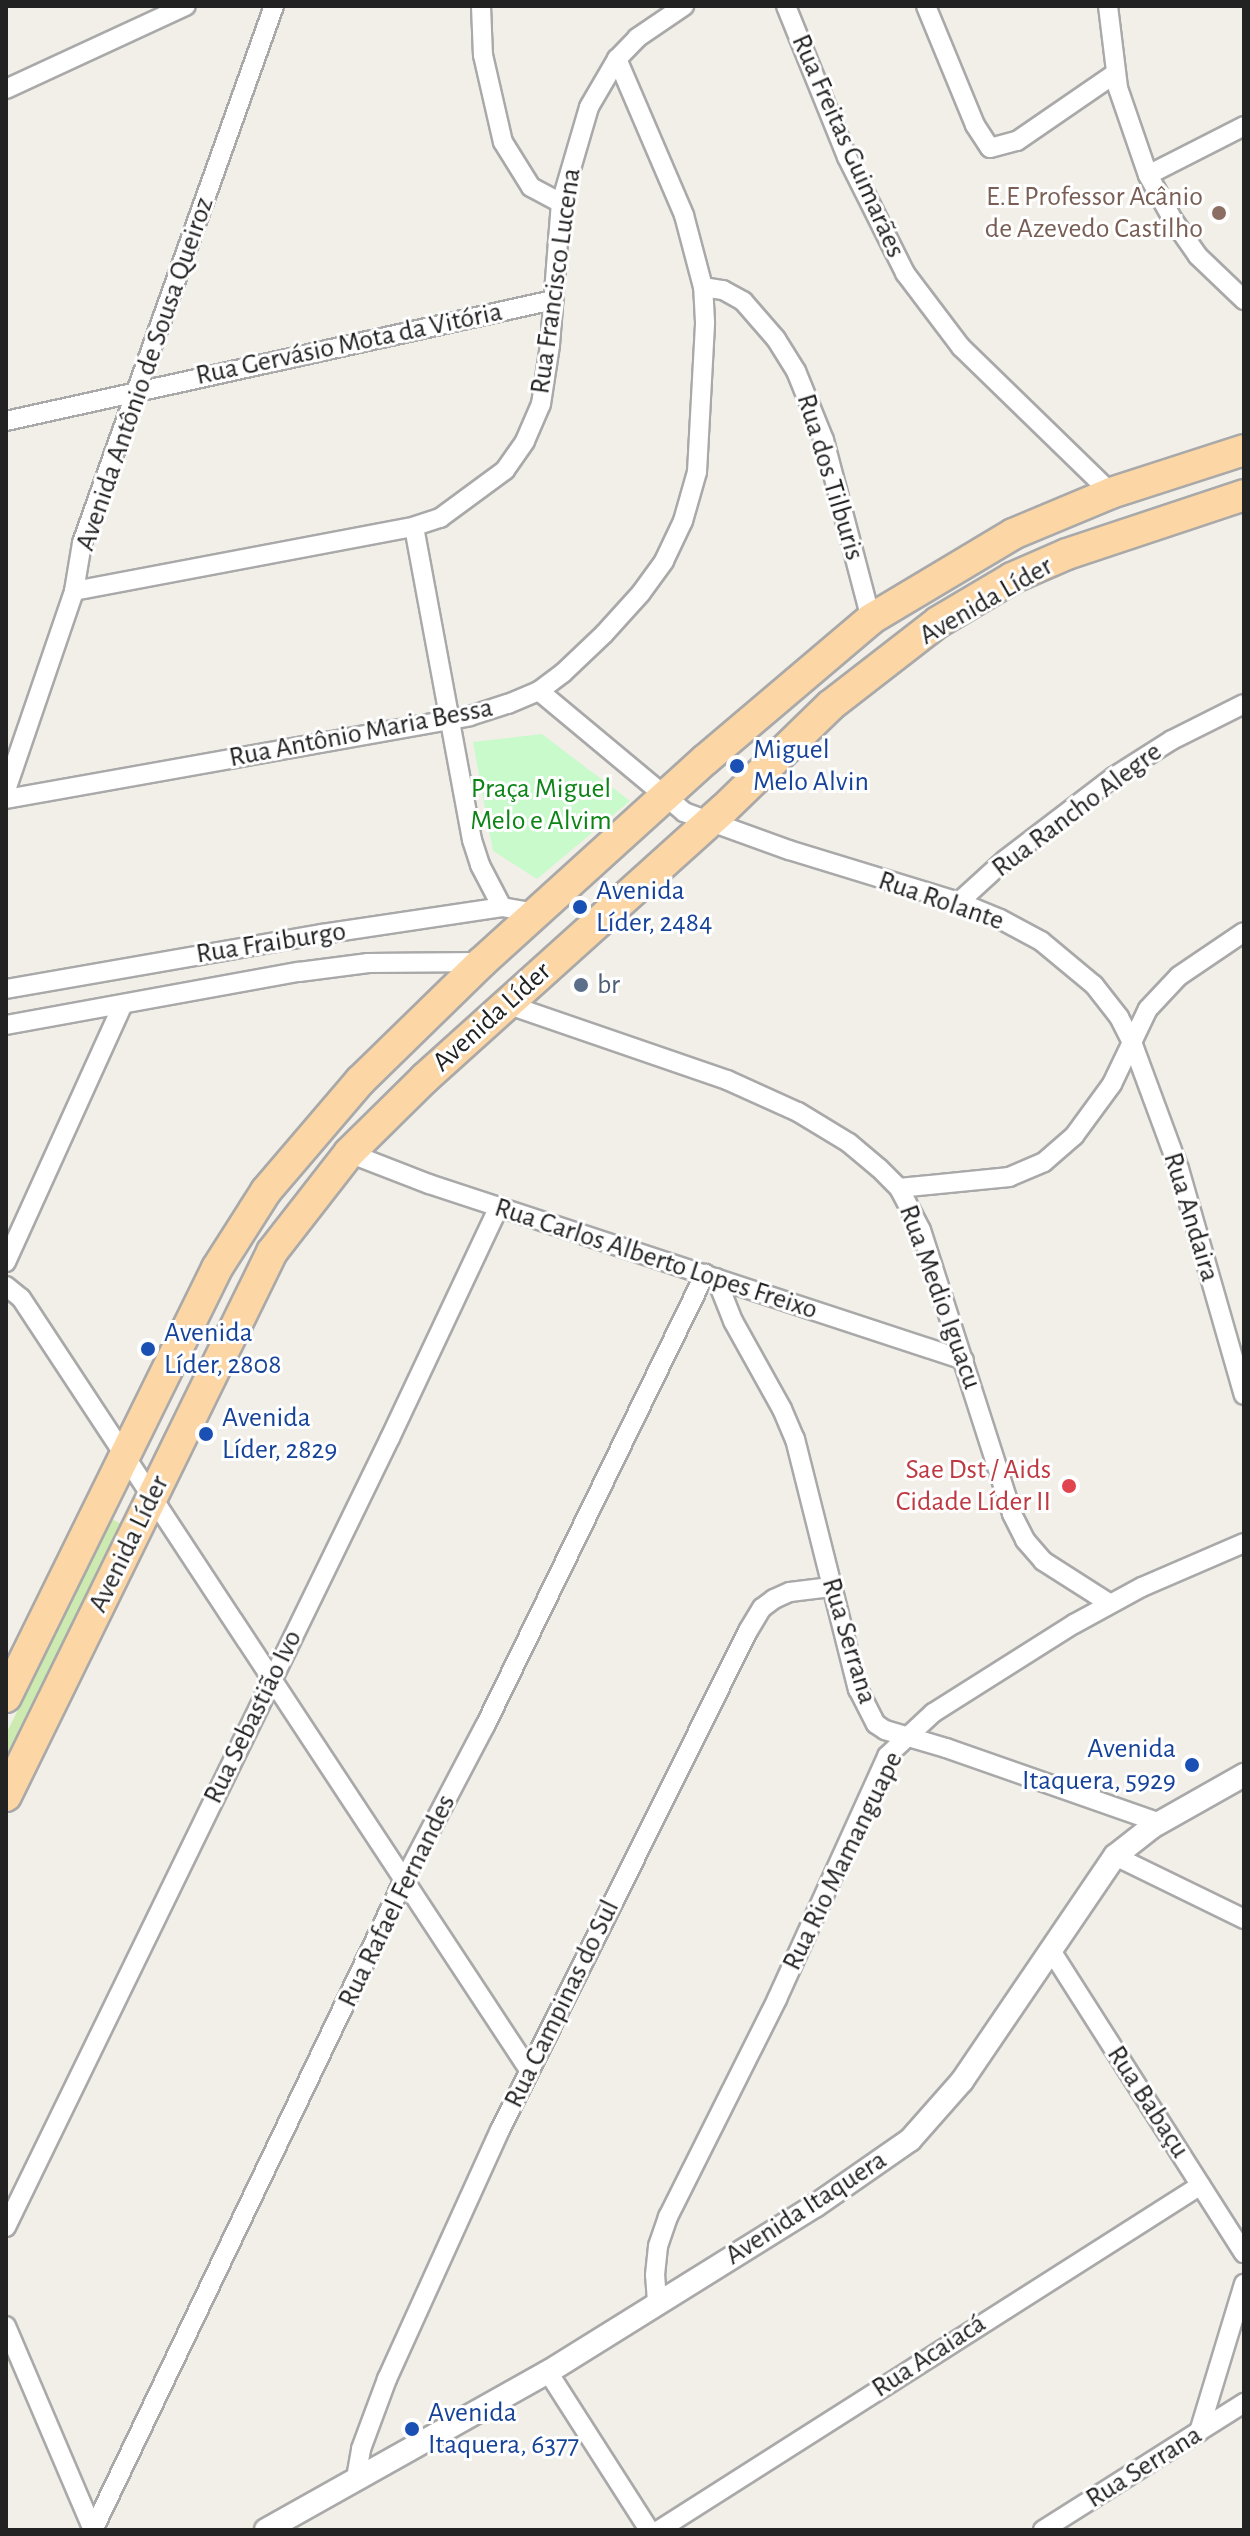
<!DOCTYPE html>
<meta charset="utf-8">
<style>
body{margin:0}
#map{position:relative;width:1250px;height:2536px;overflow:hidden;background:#f2efe9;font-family:"Alegreya Sans",sans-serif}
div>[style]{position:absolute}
.grass>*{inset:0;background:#cdebb0}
.park>*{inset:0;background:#c8facc}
.roads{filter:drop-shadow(2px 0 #a9a9a9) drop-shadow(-2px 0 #a9a9a9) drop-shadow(0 2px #a9a9a9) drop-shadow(0 -2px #a9a9a9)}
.minor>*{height:18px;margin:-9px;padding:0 9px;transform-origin:9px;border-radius:9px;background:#fff}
.tertiary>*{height:22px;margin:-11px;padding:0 11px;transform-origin:11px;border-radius:11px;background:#fff}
.primary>*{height:30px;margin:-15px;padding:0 15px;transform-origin:15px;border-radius:15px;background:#fcd6a4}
.dots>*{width:22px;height:22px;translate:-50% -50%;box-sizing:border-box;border:4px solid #fff;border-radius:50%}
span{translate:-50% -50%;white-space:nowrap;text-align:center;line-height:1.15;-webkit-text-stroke:6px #fff;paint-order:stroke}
.street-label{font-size:28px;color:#222}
.education-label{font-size:28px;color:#785e54}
.right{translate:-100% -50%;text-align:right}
.transit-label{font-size:28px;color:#164399}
.left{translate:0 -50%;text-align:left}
.park-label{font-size:28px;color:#0c8416}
.service-label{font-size:28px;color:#4e5e75}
.health-label{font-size:28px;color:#be3a42}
.frame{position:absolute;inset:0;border:8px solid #222;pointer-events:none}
</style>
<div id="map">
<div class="grass">
<div style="clip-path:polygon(112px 1519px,121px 1524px,6px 1759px,6px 1734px)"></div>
</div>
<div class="park">
<div style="clip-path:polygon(542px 734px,630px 801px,537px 879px,493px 851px,473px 742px)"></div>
</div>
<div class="roads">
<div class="minor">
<div style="left:481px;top:6px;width:49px;rotate:87.7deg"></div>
<div style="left:483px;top:55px;width:89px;rotate:77.1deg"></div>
<div style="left:503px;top:142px;width:53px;rotate:58.1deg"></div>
<div style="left:531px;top:187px;width:34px;rotate:28deg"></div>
<div style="left:786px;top:6px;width:163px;rotate:68deg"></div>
<div style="left:847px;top:157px;width:130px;rotate:63.4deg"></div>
<div style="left:905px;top:273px;width:93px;rotate:52.9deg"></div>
<div style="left:961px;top:347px;width:209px;rotate:44.2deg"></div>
<div style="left:926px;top:6px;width:129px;rotate:67.6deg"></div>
<div style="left:975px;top:125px;width:27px;rotate:57deg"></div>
<div style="left:990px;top:148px;width:28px;rotate:-15deg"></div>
<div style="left:1017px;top:141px;width:120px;rotate:-34.5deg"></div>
<div style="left:1108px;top:6px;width:83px;rotate:83deg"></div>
<div style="left:1118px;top:88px;width:92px;rotate:71deg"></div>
<div style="left:1148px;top:175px;width:51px;rotate:60.9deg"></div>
<div style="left:1173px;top:220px;width:44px;rotate:55.2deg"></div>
<div style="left:1198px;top:256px;width:64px;rotate:43.7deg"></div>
<div style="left:6px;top:89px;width:198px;rotate:-24.8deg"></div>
<div style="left:1148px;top:175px;width:108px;rotate:-27deg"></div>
<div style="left:703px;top:287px;width:20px;rotate:9deg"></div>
<div style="left:723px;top:290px;width:23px;rotate:29deg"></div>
<div style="left:743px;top:301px;width:50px;rotate:49deg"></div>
<div style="left:776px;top:339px;width:38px;rotate:58deg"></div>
<div style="left:796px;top:371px;width:74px;rotate:67.9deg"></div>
<div style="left:824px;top:440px;width:185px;rotate:75.3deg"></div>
<div style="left:6px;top:421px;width:560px;rotate:-12.47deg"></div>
<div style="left:414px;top:527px;width:318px;rotate:79.5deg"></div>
<div style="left:472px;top:840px;width:26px;rotate:72deg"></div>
<div style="left:480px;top:865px;width:47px;rotate:62.4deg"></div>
<div style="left:74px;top:591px;width:341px;rotate:-10.7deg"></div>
<div style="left:409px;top:528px;width:33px;rotate:-18deg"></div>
<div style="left:440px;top:518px;width:81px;rotate:-36.4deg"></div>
<div style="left:505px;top:470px;width:35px;rotate:-55deg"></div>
<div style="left:525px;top:441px;width:40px;rotate:-66.6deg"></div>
<div style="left:541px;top:404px;width:60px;rotate:-81.3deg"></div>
<div style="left:550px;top:345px;width:142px;rotate:-85.6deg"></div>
<div style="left:561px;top:203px;width:100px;rotate:-73.7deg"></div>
<div style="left:589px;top:107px;width:56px;rotate:-59.7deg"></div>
<div style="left:617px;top:59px;width:29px;rotate:-46deg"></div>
<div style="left:637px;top:38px;width:57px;rotate:-34.2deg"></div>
<div style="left:539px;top:691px;width:189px;rotate:39.8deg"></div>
<div style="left:684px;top:812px;width:112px;rotate:19.9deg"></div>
<div style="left:789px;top:850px;width:178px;rotate:17deg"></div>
<div style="left:959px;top:902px;width:44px;rotate:22.5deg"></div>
<div style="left:1000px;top:919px;width:47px;rotate:28.2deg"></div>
<div style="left:1041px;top:941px;width:69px;rotate:39.7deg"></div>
<div style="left:1094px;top:985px;width:41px;rotate:52deg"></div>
<div style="left:1119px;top:1017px;width:28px;rotate:63deg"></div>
<div style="left:1132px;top:1042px;width:135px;rotate:69.7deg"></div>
<div style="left:1179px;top:1169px;width:235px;rotate:74deg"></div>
<div style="left:6px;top:790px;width:210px;rotate:-71.1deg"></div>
<div style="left:74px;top:591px;width:49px;rotate:-80.5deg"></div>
<div style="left:82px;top:543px;width:570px;rotate:-70.33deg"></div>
<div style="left:6px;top:799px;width:471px;rotate:-10.1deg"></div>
<div style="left:470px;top:716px;width:40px;rotate:-18deg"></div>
<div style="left:508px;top:704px;width:34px;rotate:-23deg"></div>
<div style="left:539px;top:691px;width:30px;rotate:-37deg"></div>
<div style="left:563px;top:673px;width:57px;rotate:-43.6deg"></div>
<div style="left:604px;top:634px;width:55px;rotate:-47.9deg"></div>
<div style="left:641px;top:593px;width:39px;rotate:-54deg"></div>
<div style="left:664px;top:561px;width:44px;rotate:-64.6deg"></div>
<div style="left:683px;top:521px;width:51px;rotate:-74.1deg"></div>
<div style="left:697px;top:472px;width:150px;rotate:-86.9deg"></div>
<div style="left:705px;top:322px;width:35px;rotate:-93deg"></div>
<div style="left:703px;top:287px;width:74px;rotate:-104.8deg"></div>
<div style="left:684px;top:215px;width:170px;rotate:-113.2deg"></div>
<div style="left:959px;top:902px;width:62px;rotate:-42.4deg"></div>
<div style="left:1005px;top:860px;width:138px;rotate:-37.4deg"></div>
<div style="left:1115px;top:776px;width:67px;rotate:-32.3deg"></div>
<div style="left:1172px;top:740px;width:80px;rotate:-26.6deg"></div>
<div style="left:6px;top:989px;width:321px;rotate:-9.9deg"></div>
<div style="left:322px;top:934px;width:182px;rotate:-8.5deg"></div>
<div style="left:502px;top:907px;width:35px;rotate:10deg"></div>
<div style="left:506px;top:1004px;width:234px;rotate:19deg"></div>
<div style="left:727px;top:1080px;width:78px;rotate:24.3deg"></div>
<div style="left:798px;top:1112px;width:60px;rotate:31.3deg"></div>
<div style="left:849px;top:1143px;width:39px;rotate:40deg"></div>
<div style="left:879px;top:1168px;width:28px;rotate:45deg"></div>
<div style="left:899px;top:1188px;width:47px;rotate:62.4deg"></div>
<div style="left:921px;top:1230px;width:298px;rotate:72.2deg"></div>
<div style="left:1012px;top:1514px;width:29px;rotate:63deg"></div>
<div style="left:1025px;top:1540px;width:28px;rotate:49deg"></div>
<div style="left:1043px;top:1561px;width:78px;rotate:32.5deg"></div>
<div style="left:6px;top:1025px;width:298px;rotate:-10.3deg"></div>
<div style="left:299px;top:972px;width:70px;rotate:-7.4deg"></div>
<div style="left:368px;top:963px;width:114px;rotate:-0.5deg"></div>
<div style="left:349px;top:1153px;width:86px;rotate:21.2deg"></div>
<div style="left:429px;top:1184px;width:563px;rotate:18.21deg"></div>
<div style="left:899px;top:1188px;width:111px;rotate:-5.7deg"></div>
<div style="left:1009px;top:1177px;width:38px;rotate:-23deg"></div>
<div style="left:1044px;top:1162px;width:40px;rotate:-41deg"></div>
<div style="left:1074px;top:1136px;width:64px;rotate:-53.8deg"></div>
<div style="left:1112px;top:1084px;width:83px;rotate:-64.4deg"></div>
<div style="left:1148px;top:1009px;width:45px;rotate:-46.8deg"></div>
<div style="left:1179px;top:976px;width:78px;rotate:-34.1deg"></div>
<div style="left:6px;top:1262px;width:283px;rotate:-65.6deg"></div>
<div style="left:716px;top:1278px;width:46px;rotate:68.4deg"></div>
<div style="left:733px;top:1321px;width:101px;rotate:60.9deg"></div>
<div style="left:782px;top:1409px;width:33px;rotate:67deg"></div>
<div style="left:795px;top:1439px;width:258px;rotate:75.9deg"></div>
<div style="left:858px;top:1689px;width:39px;rotate:63deg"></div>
<div style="left:876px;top:1724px;width:11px;rotate:34deg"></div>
<div style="left:885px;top:1730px;width:64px;rotate:16.4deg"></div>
<div style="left:946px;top:1748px;width:227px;rotate:19.3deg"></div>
<div style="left:6px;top:1286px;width:19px;rotate:39deg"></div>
<div style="left:21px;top:1298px;width:924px;rotate:56.65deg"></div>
<div style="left:1115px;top:1856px;width:144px;rotate:26deg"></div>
<div style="left:1052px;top:1952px;width:357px;rotate:57.5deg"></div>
<div style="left:6px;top:2227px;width:877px;rotate:-64.05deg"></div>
<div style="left:390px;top:1438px;width:256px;rotate:-64.8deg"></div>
<div style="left:657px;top:2302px;width:27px;rotate:-94deg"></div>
<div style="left:655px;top:2275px;width:29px;rotate:-84deg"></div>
<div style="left:658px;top:2246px;width:31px;rotate:-71deg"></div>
<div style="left:668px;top:2217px;width:244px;rotate:-63.4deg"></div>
<div style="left:777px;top:1999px;width:267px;rotate:-65.6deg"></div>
<div style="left:887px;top:1756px;width:63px;rotate:-43.1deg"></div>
<div style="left:933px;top:1713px;width:167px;rotate:-32.3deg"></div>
<div style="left:1074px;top:1624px;width:77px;rotate:-28.6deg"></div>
<div style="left:1142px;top:1587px;width:111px;rotate:-23.3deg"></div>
<div style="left:6px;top:2326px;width:222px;rotate:66.9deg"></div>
<div style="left:548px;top:2372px;width:188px;rotate:57.4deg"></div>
<div style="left:1199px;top:2432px;width:155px;rotate:-73.1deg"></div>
<div style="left:356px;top:2478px;width:29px;rotate:-80deg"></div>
<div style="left:361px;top:2449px;width:75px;rotate:-69.6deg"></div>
<div style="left:387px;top:2379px;width:273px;rotate:-65.6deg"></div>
<div style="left:500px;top:2130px;width:557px;rotate:-63.57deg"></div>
<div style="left:748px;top:1631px;width:27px;rotate:-59deg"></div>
<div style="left:762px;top:1608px;width:15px;rotate:-37deg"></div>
<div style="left:774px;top:1599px;width:17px;rotate:-24deg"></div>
<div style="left:790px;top:1592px;width:41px;rotate:-7deg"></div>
<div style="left:93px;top:2530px;width:721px;rotate:-64.43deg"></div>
<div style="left:404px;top:1880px;width:174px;rotate:-62.3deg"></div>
<div style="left:485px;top:1726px;width:503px;rotate:-64.05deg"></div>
<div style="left:659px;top:2530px;width:642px;rotate:-32.48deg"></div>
<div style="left:1043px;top:2530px;width:238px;rotate:-32.3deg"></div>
</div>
<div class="tertiary">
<div style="left:266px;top:2530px;width:323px;rotate:-29.3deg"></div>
<div style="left:548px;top:2372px;width:314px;rotate:-31.9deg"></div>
<div style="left:815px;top:2206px;width:116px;rotate:-34.8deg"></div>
<div style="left:910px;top:2140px;width:79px;rotate:-48.6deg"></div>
<div style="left:962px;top:2081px;width:272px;rotate:-55.8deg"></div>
<div style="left:1115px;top:1856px;width:47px;rotate:-38.1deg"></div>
<div style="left:1152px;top:1827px;width:106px;rotate:-29.5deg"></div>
</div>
<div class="primary">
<div style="left:6px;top:1697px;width:478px;rotate:-63.8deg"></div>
<div style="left:217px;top:1268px;width:91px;rotate:-57.5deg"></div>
<div style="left:266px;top:1191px;width:145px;rotate:-49.5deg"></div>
<div style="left:360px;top:1081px;width:170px;rotate:-44.3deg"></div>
<div style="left:482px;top:962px;width:301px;rotate:-42.2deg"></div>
<div style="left:705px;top:760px;width:218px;rotate:-40.3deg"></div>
<div style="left:871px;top:619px;width:165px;rotate:-30.9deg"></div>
<div style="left:1013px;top:534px;width:106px;rotate:-22.7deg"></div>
<div style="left:1111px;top:493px;width:140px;rotate:-17.9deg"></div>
<div style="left:6px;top:1796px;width:606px;rotate:-63.94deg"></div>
<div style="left:272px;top:1252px;width:125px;rotate:-52.1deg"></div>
<div style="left:349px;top:1153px;width:107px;rotate:-44.6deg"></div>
<div style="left:425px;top:1078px;width:402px;rotate:-42deg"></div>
<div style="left:724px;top:809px;width:149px;rotate:-44.2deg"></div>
<div style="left:831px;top:705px;width:135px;rotate:-37.8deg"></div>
<div style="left:938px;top:622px;width:86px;rotate:-30.7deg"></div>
<div style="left:1012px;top:578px;width:60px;rotate:-23.6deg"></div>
<div style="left:1067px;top:554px;width:187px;rotate:-18.4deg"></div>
</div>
</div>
<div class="dots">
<div style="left:1219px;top:213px;background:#8d6e63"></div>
<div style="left:737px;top:766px;background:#1a4fb4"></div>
<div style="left:580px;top:907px;background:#1a4fb4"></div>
<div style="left:581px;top:985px;background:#5c6f8a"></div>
<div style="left:148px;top:1349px;background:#1a4fb4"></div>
<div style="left:206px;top:1434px;background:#1a4fb4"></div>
<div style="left:1069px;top:1486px;background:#e0444e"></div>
<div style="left:1192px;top:1765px;background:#1a4fb4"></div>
<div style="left:412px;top:2429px;background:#1a4fb4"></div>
</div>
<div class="street-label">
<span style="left:848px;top:146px;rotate:66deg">Rua Freitas Guimarães</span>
<span style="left:556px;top:281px;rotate:-82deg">Rua Francisco Lucena</span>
<span style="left:349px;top:344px;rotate:-12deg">Rua Gervásio Mota da Vitória</span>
<span style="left:145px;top:374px;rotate:-71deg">Avenida Antônio de Sousa Queiroz</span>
<span style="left:830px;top:477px;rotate:73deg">Rua dos Tilburis</span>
<span style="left:986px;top:601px;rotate:-30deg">Avenida Líder</span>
<span style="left:361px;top:733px;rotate:-11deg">Rua Antônio Maria Bessa</span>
<span style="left:1077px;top:810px;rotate:-37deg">Rua Rancho Alegre</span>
<span style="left:941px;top:901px;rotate:19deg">Rua Rolante</span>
<span style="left:271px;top:943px;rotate:-9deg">Rua Fraiburgo</span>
<span style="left:492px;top:1017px;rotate:-42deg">Avenida Líder</span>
<span style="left:1191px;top:1217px;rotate:73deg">Rua Andaira</span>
<span style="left:656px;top:1259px;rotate:18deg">Rua Carlos Alberto Lopes Freixo</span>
<span style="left:940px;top:1297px;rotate:70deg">Rua Medio Iguacu</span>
<span style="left:129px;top:1544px;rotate:-64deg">Avenida Líder</span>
<span style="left:849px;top:1641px;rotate:73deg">Rua Serrana</span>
<span style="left:253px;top:1717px;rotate:-64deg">Rua Sebastião Ivo</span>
<span style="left:843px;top:1861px;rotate:-64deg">Rua Rio Mamanguape</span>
<span style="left:397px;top:1901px;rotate:-64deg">Rua Rafael Fernandes</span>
<span style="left:562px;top:2004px;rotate:-64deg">Rua Campinas do Sul</span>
<span style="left:1148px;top:2102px;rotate:57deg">Rua Babaçu</span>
<span style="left:806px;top:2208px;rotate:-33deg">Avenida Itaquera</span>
<span style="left:929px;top:2356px;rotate:-33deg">Rua Acaiacá</span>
<span style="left:1144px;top:2467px;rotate:-32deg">Rua Serrana</span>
</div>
<div class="education-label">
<span class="right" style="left:1203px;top:213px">E.E Professor Acânio<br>de Azevedo Castilho</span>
</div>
<div class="transit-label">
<span class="left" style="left:753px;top:766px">Miguel<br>Melo Alvin</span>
<span class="left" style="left:596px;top:907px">Avenida<br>Líder, 2484</span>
<span class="left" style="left:164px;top:1349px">Avenida<br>Líder, 2808</span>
<span class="left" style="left:222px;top:1434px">Avenida<br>Líder, 2829</span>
<span class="right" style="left:1176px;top:1765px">Avenida<br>Itaquera, 5929</span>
<span class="left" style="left:428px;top:2429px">Avenida<br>Itaquera, 6377</span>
</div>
<div class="park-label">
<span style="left:541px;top:805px">Praça Miguel<br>Melo e Alvim</span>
</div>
<div class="service-label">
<span class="left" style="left:597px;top:985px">br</span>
</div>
<div class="health-label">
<span class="right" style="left:1051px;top:1486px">Sae Dst / Aids<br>Cidade Líder II</span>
</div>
<div class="frame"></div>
</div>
